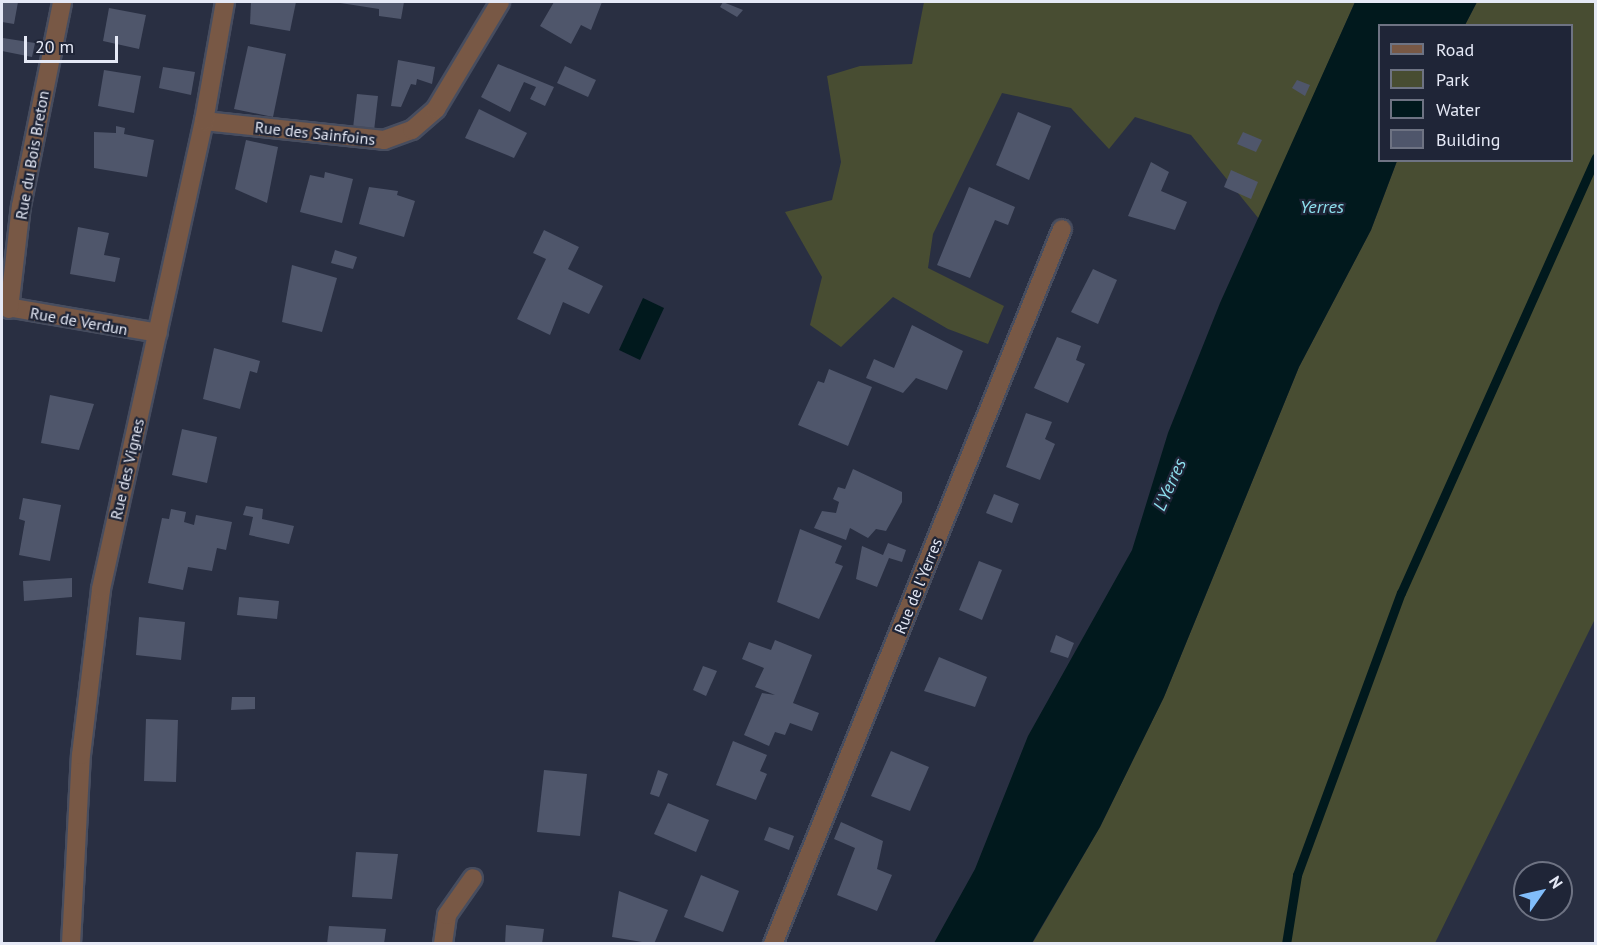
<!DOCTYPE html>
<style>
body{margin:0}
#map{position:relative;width:1597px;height:945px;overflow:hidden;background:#292f42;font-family:"PT Sans",sans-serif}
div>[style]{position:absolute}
.green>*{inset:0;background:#484d32}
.water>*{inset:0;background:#01191d}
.stream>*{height:9px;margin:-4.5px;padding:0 4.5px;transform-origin:4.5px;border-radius:4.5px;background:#01191d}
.building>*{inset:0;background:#4f566b}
.roads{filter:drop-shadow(2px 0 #474d5f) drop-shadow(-2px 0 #474d5f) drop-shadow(0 2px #474d5f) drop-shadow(0 -2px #474d5f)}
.minor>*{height:18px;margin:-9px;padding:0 9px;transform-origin:9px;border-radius:9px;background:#785845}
span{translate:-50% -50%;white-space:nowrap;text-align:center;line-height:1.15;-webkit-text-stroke:4.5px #1f2537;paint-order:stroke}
.street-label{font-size:16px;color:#e5e9f6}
.water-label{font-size:18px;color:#8de0ee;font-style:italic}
.frame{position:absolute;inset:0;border:3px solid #e5e9f6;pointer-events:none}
.legend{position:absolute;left:1378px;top:24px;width:195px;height:138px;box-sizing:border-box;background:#1f2537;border:2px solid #6e7383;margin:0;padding:8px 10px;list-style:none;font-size:18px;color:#e5e9f6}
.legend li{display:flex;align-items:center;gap:12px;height:30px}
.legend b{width:30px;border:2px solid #6e7383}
.north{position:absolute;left:1513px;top:861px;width:60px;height:60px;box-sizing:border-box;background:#1f2537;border:2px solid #6e7383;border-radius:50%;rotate:56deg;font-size:16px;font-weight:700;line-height:24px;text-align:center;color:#e5e9f6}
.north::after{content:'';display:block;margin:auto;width:21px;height:27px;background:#81bdfa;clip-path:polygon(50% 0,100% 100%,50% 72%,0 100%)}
.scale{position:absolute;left:24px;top:36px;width:94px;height:27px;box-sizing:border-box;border:3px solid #e5e9f6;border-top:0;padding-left:8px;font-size:18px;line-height:21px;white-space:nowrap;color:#e5e9f6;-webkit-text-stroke:4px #1f2537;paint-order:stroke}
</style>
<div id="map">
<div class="green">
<div style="clip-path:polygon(924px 2px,1355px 2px,1259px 219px,1191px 135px,1135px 117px,1109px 149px,1071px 108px,1002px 93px,933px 234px,928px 268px,1004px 306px,988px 344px,948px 329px,893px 297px,841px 347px,810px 325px,822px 277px,785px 212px,832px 200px,841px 162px,827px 76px,860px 66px,912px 64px)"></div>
<div style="clip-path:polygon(1477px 2px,1595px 2px,1595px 619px,1435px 943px,1032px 944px,1100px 827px,1164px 697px,1299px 367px,1371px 230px,1397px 161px,1572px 160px,1572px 26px,1465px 25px)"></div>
</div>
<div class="water">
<div style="clip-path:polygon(1355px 2px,1477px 2px,1465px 25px,1380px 26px,1380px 160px,1397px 161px,1371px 230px,1299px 367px,1164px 697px,1100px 827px,1032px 943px,934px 943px,975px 869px,1028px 736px,1132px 550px,1168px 433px,1220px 303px)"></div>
<div style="clip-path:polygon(643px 298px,664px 308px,640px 360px,619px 350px)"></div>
</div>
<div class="stream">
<div style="left:1286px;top:944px;width:70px;rotate:-80.9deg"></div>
<div style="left:1297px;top:875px;width:301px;rotate:-69.8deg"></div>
<div style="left:1401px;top:593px;width:477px;rotate:-65.9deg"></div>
</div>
<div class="building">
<div style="clip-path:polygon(2px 2px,18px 2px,14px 24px,2px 22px)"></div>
<div style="clip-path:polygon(251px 2px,296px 2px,290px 31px,250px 24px)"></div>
<div style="clip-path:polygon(334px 2px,404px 2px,401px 19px,379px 16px,379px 9px)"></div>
<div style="clip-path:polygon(554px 2px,602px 2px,591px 30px,581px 25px,571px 44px,540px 26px)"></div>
<div style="clip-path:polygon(723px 2px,743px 10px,737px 17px,720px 7px)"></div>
<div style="clip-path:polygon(109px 8px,146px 15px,139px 49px,103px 41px)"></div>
<div style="clip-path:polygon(3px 38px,35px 43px,32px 57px,2px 51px)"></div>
<div style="clip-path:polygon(248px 46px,286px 54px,273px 117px,234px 109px)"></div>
<div style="clip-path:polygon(398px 60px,435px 67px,432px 84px,417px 79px,416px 85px,411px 84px,401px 107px,391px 106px)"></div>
<div style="clip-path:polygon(498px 64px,554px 87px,545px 106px,530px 99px,536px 87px,524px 82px,510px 112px,481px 97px)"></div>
<div style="clip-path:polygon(565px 66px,596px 80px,588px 97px,557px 83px)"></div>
<div style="clip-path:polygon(163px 67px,195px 72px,191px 95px,159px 88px)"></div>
<div style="clip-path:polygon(104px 70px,141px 76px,134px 113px,98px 106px)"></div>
<div style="clip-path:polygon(1297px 80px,1310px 85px,1305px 96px,1292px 88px)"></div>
<div style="clip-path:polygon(357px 94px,378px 96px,374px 131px,353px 128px)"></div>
<div style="clip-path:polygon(479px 109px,527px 133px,514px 158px,465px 138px)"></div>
<div style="clip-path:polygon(1018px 112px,1051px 126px,1029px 180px,996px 165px)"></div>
<div style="clip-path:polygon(116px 126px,125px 128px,124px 134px,154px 140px,147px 177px,94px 168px,94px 132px,116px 133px)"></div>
<div style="clip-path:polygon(1243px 132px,1262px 140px,1256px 152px,1237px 144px)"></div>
<div style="clip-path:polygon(246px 140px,278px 147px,267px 203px,235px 189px)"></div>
<div style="clip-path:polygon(1151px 162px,1169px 172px,1161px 191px,1187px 202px,1175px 230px,1128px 216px)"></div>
<div style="clip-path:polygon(1231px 170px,1258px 182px,1251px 199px,1224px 187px)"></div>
<div style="clip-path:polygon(325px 172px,353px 179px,342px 223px,300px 212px,310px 175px,324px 178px)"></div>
<div style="clip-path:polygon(369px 187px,398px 191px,397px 195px,415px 201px,404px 237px,359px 224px)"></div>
<div style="clip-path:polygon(969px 187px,1015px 207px,1008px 225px,995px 220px,970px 278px,937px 265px)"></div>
<div style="clip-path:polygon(78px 227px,109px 233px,104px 255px,120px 258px,115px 282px,70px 274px)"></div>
<div style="clip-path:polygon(544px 230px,579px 247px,568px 269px,603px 286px,589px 314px,563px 302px,550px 335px,517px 319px,546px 259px,533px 253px)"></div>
<div style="clip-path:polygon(335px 250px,357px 257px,353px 269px,331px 263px)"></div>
<div style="clip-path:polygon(292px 265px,337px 278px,322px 332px,282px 322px)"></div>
<div style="clip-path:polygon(1093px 269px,1117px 280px,1098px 324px,1071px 312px)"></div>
<div style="clip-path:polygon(912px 325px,963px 351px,947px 390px,916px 378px,903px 393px,866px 378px,874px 359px,894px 368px)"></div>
<div style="clip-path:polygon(1057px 337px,1081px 346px,1076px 360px,1085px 364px,1068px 403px,1034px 388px)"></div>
<div style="clip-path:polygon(214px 348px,260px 361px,257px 373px,250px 371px,240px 409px,203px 399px)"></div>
<div style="clip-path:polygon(829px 369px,872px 387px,848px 446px,798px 425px,818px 381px,824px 383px)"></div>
<div style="clip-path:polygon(50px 395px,94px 404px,79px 450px,41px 443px)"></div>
<div style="clip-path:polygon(1026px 413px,1052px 422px,1045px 439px,1055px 444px,1040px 480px,1006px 467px)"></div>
<div style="clip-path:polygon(182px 429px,217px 437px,207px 483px,172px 475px)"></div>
<div style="clip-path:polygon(853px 469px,902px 492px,902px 502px,886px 531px,876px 529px,868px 538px,850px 528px,846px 540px,814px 528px,822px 511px,836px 513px,839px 502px,833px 499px,838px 487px,845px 489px)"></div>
<div style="clip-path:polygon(994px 494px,1019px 504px,1012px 523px,986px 513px)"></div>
<div style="clip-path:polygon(23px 498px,61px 505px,50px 561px,19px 555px,25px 521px,19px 519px)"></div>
<div style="clip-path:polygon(246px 506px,263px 509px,262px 519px,294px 526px,289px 544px,249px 535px,253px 517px,243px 515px)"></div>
<div style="clip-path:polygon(171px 509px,186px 512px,184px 522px,194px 525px,196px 515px,232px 522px,226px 550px,217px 548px,212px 571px,188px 567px,183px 590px,148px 583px,162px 518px,169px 519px)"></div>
<div style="clip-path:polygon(800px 529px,842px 546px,835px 563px,843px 566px,819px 619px,777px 602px)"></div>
<div style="clip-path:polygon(888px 543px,906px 550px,902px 562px,889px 558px,877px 587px,856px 579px,862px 546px,883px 555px)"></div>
<div style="clip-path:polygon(979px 561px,1002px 570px,982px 620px,959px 610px)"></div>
<div style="clip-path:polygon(72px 578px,72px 597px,24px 601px,23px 581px)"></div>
<div style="clip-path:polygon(239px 597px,279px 601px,277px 619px,237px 615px)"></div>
<div style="clip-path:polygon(139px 617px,185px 622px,181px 660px,136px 655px)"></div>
<div style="clip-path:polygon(1056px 635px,1074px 643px,1068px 658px,1050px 652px)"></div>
<div style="clip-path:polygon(775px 640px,812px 655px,793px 703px,819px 713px,812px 731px,790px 723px,785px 735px,775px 732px,769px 746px,744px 735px,762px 693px,775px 695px,755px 687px,764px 668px,742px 659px,749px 642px,771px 650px)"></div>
<div style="clip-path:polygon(939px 657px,987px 677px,975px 707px,924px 691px)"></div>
<div style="clip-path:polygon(703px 666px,717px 671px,706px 696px,693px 690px)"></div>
<div style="clip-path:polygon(232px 697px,255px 697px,255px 709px,231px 710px)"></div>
<div style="clip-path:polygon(146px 719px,178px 720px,176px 782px,144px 781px)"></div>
<div style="clip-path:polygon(733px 741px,767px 755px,760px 771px,767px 774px,756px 800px,716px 785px)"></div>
<div style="clip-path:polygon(891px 751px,929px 767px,910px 811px,871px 796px)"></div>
<div style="clip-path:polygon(544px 770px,587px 774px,580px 836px,537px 832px)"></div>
<div style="clip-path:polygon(658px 770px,668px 774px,659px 797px,650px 794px)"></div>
<div style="clip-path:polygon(668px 803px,709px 820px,696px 852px,654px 834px)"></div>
<div style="clip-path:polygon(841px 822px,883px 841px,877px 869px,892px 875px,877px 911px,837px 895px,855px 848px,834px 839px)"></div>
<div style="clip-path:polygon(769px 827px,794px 836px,789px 850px,764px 840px)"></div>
<div style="clip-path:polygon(356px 852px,398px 854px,392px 899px,352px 897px)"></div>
<div style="clip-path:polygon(701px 875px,739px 891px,723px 932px,684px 917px)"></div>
<div style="clip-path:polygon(619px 891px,668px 910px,654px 944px,612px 937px)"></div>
<div style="clip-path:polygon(506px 925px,544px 929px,542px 944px,505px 944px)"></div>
<div style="clip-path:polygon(329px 926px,386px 929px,384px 944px,327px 944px)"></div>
</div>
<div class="roads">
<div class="minor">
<div style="left:204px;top:121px;width:181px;rotate:6deg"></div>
<div style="left:384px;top:140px;width:30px;rotate:-20deg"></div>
<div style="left:412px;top:130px;width:32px;rotate:-41deg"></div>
<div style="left:436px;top:109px;width:125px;rotate:-59.1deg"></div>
<div style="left:2px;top:306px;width:158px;rotate:9.8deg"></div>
<div style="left:9px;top:309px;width:104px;rotate:-83.4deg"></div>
<div style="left:21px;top:206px;width:208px;rotate:-78.6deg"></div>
<div style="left:71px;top:944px;width:189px;rotate:-87deg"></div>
<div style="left:81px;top:755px;width:167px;rotate:-83.1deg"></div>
<div style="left:101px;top:589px;width:479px;rotate:-77.6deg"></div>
<div style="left:204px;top:121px;width:121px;rotate:-80deg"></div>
<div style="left:443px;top:944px;width:29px;rotate:-82deg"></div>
<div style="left:447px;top:915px;width:45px;rotate:-54.9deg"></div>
<div style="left:773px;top:944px;width:771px;rotate:-67.99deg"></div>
</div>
</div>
<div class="street-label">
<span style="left:315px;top:133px;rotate:6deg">Rue des Sainfoins</span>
<span style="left:32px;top:155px;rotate:-80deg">Rue du Bois Breton</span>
<span style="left:79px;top:321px;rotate:10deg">Rue de Verdun</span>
<span style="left:127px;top:469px;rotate:-77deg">Rue des Vignes</span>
<span style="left:918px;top:586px;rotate:-68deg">Rue de l'Yerres</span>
</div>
<div class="water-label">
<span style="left:1322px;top:207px">Yerres</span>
<span style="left:1170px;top:485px;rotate:-66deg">L'Yerres</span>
</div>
<div class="frame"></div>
<ul class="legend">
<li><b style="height:8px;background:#785845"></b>Road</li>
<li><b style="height:16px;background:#484d32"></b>Park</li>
<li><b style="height:16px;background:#01191d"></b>Water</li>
<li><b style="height:16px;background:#4f566b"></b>Building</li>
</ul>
<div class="north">N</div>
<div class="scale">20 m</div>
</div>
